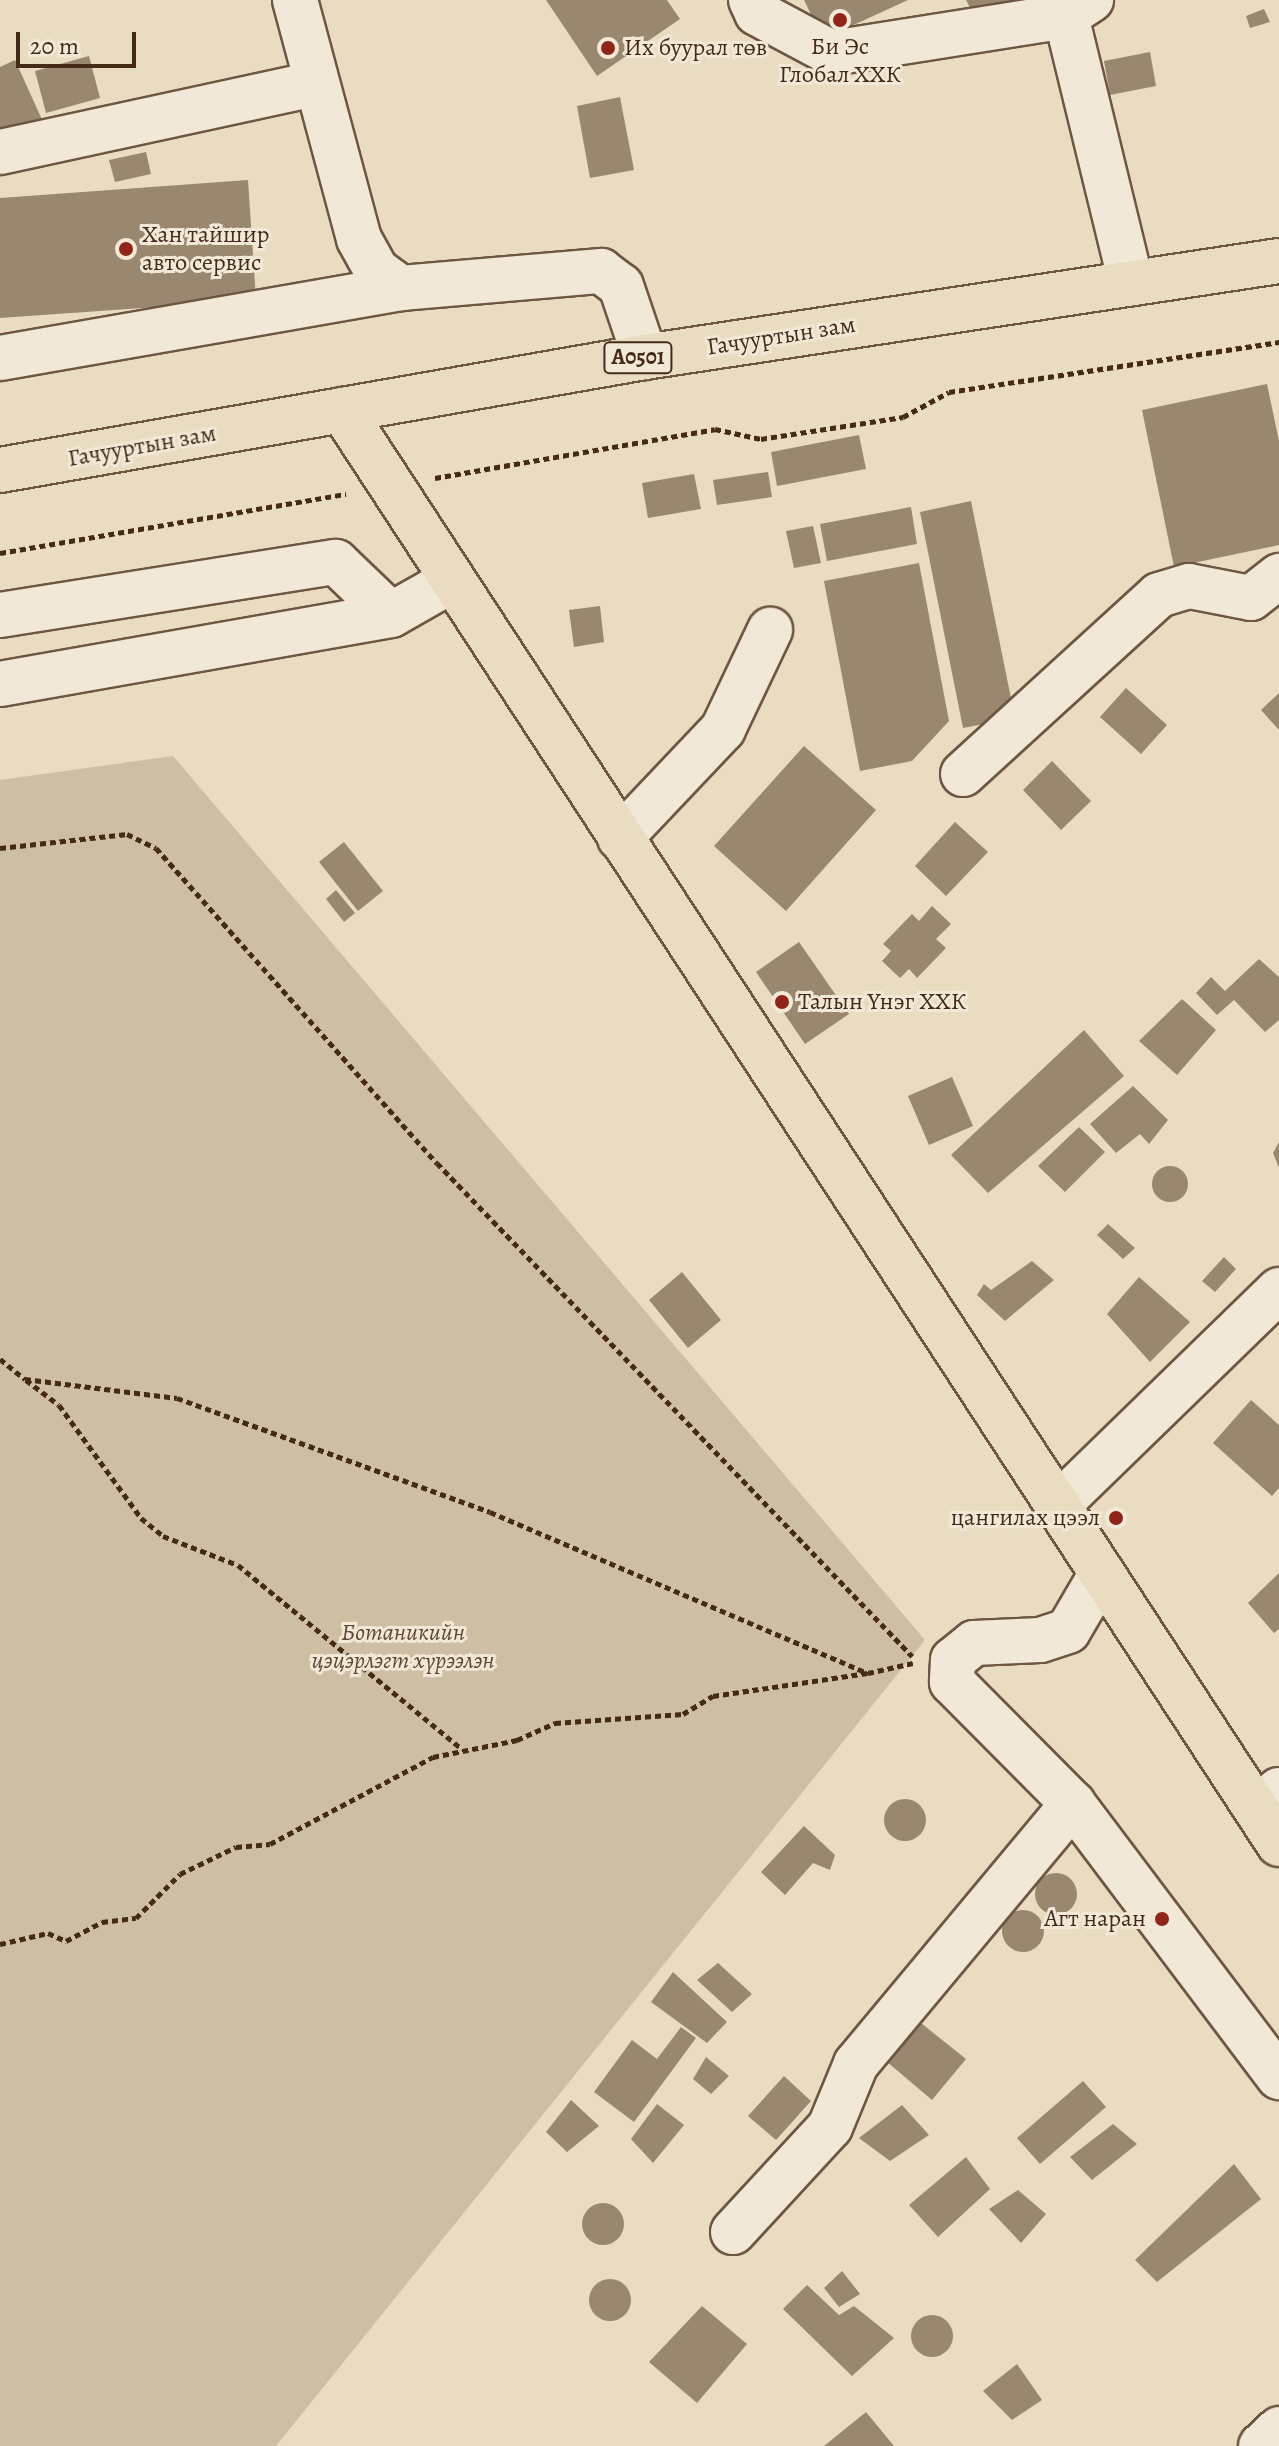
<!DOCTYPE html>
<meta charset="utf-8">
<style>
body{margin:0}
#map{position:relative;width:1279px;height:2446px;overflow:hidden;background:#eadcc1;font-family:Alegreya,serif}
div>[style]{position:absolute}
.green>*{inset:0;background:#cebea4}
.building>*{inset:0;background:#9a876f}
.round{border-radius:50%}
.path>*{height:5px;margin-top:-2.5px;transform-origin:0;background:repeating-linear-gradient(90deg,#442a17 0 6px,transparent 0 10px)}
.roads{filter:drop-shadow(2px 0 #6e5642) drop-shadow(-2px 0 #6e5642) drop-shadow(0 2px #6e5642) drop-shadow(0 -2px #6e5642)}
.minor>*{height:44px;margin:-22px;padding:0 22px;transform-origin:22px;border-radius:22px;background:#f1e8d7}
.major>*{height:44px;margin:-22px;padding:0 22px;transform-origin:22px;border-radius:22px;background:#eadcc1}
.highway>*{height:44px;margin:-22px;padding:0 22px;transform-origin:22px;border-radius:22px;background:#eadcc1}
.dots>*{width:22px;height:22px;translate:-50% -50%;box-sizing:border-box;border:4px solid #f1e8d7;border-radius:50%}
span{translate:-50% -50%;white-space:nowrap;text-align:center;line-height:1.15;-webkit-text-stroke:6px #f1e8d7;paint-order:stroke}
.shield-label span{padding:2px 6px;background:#f1e8d7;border:2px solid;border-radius:6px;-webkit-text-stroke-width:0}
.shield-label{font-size:22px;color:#442a17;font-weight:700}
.poi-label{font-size:24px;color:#442a17}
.left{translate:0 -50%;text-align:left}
.right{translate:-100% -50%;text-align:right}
.street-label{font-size:24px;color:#442a17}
.park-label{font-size:24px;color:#604833;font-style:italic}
.scale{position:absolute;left:16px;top:32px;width:120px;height:36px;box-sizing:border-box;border:4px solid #442a17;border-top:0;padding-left:10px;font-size:24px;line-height:28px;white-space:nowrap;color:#442a17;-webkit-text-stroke:6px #f1e8d7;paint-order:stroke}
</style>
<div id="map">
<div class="green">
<div style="clip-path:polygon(173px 756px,925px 1640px,276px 2446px,0 2446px,0 780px)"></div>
</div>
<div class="building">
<div style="clip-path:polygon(546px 0,667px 0,680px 19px,597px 76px)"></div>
<div style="clip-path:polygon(804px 0,908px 0,823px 39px)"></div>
<div style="clip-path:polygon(966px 0,1014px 0,976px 19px)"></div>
<div style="clip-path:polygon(1264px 9px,1270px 22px,1250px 28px,1246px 16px)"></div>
<div style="clip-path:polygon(1150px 52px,1156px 86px,1110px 95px,1104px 61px)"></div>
<div style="clip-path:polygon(89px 56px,100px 98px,46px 113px,35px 71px)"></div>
<div style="clip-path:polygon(15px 60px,44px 124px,0 144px,0 67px)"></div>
<div style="clip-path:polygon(620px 97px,634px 170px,590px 178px,577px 106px)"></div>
<div style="clip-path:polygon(146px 152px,151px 174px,115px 182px,109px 160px)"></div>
<div style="clip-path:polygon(248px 180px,256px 300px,0 318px,0 198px)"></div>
<div style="clip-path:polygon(1267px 384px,1279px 441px,1279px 545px,1174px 567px,1142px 410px)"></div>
<div style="clip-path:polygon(859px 435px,866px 469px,777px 486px,771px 452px)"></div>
<div style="clip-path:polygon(768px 472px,772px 497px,717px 505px,713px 480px)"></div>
<div style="clip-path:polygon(694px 474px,701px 509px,648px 518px,642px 483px)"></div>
<div style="clip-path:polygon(971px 501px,1015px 718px,963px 728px,920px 512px)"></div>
<div style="clip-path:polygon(911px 507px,917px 544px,827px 561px,820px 524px)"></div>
<div style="clip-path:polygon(813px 526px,821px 563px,794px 568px,786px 531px)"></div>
<div style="clip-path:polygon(919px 563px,949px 721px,912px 761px,860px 771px,824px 581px)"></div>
<div style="clip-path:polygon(600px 606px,604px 642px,574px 647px,569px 610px)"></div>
<div style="clip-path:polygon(1126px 688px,1167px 725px,1141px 754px,1100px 717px)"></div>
<div style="clip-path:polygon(1279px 693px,1279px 730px,1261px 710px)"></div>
<div style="clip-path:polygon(804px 746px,876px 810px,786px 911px,714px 846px)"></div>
<div style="clip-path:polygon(1052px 761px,1091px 801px,1061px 830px,1023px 790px)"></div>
<div style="clip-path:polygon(955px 822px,988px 852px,946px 896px,915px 866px)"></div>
<div style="clip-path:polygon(344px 842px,383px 891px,358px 911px,319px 862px)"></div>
<div style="clip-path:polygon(336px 890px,355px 913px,344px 922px,326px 899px)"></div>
<div style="clip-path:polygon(932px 906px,951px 924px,936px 939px,946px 948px,917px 978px,909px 969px,900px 978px,882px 961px,891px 951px,883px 944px,912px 914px,919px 921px)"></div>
<div style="clip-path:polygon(799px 942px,849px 1014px,805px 1044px,756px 972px)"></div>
<div style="clip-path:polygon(1259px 959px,1279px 977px,1279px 1020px,1265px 1032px,1234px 1000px,1217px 1015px,1196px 993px,1211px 977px,1225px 991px)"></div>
<div style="clip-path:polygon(1182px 999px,1216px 1030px,1177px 1075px,1139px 1041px)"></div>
<div style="clip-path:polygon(1084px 1030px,1124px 1076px,988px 1193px,951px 1155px)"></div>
<div style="clip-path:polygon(952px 1077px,973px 1126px,929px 1145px,908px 1096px)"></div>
<div style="clip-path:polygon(1133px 1086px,1168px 1120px,1149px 1144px,1140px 1134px,1116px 1153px,1090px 1124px)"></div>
<div style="clip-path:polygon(1079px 1127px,1105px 1152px,1065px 1192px,1038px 1166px)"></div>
<div style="clip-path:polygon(1279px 1142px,1279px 1168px,1273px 1153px)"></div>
<div class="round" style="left:1152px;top:1166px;width:36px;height:36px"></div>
<div style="clip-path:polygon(1108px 1224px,1135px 1248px,1123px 1259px,1097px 1235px)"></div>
<div style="clip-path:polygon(1224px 1257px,1236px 1269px,1215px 1292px,1202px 1281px)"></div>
<div style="clip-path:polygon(1032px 1261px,1054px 1280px,1005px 1321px,977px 1295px,984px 1284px,991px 1290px)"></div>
<div style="clip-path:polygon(682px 1272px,721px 1320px,688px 1348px,649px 1300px)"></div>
<div style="clip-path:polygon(1139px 1277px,1190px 1322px,1150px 1362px,1107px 1314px)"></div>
<div style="clip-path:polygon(1251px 1400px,1279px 1425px,1279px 1488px,1272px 1496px,1213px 1443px)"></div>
<div style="clip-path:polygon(1279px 1573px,1279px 1629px,1274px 1633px,1248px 1603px)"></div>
<div class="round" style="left:884px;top:1799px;width:42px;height:42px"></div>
<div style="clip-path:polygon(804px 1826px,835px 1855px,830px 1870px,813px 1863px,785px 1895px,761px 1872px)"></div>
<div class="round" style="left:1035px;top:1873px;width:42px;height:42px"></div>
<div class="round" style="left:1002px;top:1910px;width:42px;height:42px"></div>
<div style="clip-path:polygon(718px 1963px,752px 1994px,732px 2012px,697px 1980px)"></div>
<div style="clip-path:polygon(673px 1972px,727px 2022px,707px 2043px,651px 2002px)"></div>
<div style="clip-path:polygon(921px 2023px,966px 2059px,932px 2100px,886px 2061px)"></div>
<div style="clip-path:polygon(681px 2027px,696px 2038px,634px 2122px,594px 2092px,632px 2040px,657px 2059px)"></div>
<div style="clip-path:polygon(706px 2057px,729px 2076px,711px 2094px,693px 2079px)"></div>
<div style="clip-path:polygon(784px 2076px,811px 2101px,776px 2140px,748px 2116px)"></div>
<div style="clip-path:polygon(1083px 2081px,1106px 2107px,1040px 2164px,1017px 2138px)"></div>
<div style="clip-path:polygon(571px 2100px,599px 2126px,567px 2152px,546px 2132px)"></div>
<div style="clip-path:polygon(657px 2104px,684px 2125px,653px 2163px,631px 2139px)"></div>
<div style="clip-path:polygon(902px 2105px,929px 2135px,890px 2161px,859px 2138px)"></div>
<div style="clip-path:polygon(1113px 2124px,1137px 2144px,1092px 2180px,1070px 2157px)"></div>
<div style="clip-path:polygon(966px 2157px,990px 2189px,938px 2237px,909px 2205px)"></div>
<div style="clip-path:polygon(1234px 2164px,1261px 2199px,1157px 2282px,1135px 2260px)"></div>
<div style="clip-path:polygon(1018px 2190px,1046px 2214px,1021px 2243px,989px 2209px)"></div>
<div class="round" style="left:582px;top:2203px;width:42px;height:42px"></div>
<div style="clip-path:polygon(842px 2271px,860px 2294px,839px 2307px,824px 2288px)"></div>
<div class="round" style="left:589px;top:2279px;width:42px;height:42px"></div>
<div style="clip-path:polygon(807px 2285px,839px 2315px,854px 2306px,894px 2338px,852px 2376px,783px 2309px)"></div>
<div style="clip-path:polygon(702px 2306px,747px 2344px,697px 2403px,649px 2362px)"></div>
<div class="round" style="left:911px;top:2315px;width:42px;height:42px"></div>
<div style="clip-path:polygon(1017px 2364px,1042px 2400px,1012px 2420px,983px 2391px)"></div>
<div style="clip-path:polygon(866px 2412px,894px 2446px,824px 2446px)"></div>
</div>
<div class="path">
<div style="left:435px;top:478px;width:284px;rotate:-9.9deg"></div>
<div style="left:715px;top:429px;width:47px;rotate:12.3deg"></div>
<div style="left:761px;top:439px;width:144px;rotate:-8.8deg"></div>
<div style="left:903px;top:417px;width:52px;rotate:-28.5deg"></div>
<div style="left:949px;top:392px;width:334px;rotate:-8.6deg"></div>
<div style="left:0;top:553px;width:351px;rotate:-9.7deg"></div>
<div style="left:0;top:848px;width:128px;rotate:-6.3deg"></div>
<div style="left:127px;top:834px;width:32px;rotate:26deg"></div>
<div style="left:156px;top:848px;width:422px;rotate:48.3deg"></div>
<div style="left:437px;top:1163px;width:685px;rotate:46.07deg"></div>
<div style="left:0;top:1359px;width:32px;rotate:39deg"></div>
<div style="left:25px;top:1379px;width:153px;rotate:7.1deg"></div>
<div style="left:177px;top:1398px;width:333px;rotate:20deg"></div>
<div style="left:490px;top:1512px;width:411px;rotate:23.1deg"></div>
<div style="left:868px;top:1673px;width:46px;rotate:-12.5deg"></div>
<div style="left:26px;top:1380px;width:41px;rotate:37.1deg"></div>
<div style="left:59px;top:1405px;width:140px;rotate:54deg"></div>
<div style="left:141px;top:1518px;width:28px;rotate:39deg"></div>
<div style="left:163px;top:1536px;width:80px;rotate:21.1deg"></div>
<div style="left:238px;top:1565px;width:290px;rotate:39.4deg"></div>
<div style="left:0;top:1944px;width:49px;rotate:-12.9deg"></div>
<div style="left:48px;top:1933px;width:20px;rotate:24deg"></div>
<div style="left:66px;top:1941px;width:41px;rotate:-27.8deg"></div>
<div style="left:102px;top:1922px;width:34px;rotate:-7deg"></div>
<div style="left:136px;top:1918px;width:62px;rotate:-45deg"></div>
<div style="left:180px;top:1874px;width:62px;rotate:-25.7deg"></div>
<div style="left:236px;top:1847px;width:34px;rotate:-5deg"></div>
<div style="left:270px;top:1844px;width:185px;rotate:-28.1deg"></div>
<div style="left:433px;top:1757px;width:86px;rotate:-11.4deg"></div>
<div style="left:517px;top:1740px;width:42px;rotate:-24.1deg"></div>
<div style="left:555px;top:1723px;width:128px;rotate:-4deg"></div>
<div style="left:683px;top:1714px;width:35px;rotate:-31deg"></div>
<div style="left:713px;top:1696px;width:156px;rotate:-8.5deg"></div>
</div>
<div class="roads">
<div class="minor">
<div style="left:295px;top:0;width:247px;rotate:75deg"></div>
<div style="left:359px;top:239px;width:35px;rotate:61deg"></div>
<div style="left:376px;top:270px;width:31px;rotate:36deg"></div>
<div style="left:401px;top:288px;width:201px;rotate:-4.9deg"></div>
<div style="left:601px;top:271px;width:25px;rotate:37deg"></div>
<div style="left:621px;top:286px;width:75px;rotate:71.3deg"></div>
<div style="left:751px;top:0;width:14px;rotate:65deg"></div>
<div style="left:757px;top:13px;width:85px;rotate:28.1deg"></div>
<div style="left:832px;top:53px;width:237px;rotate:-9deg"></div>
<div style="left:1066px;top:16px;width:30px;rotate:-33deg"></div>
<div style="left:1066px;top:16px;width:275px;rotate:76.3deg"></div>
<div style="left:0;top:152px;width:322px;rotate:-12.2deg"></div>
<div style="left:0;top:358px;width:407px;rotate:-9.9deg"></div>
<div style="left:0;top:615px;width:340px;rotate:-9deg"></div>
<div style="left:336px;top:562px;width:76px;rotate:43.9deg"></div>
<div style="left:0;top:684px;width:397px;rotate:-10deg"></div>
<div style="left:391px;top:615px;width:67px;rotate:-29.6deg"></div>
<div style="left:963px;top:774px;width:265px;rotate:-42.4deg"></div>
<div style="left:1159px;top:595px;width:31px;rotate:-17deg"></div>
<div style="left:1189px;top:586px;width:63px;rotate:11deg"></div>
<div style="left:1251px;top:598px;width:36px;rotate:-38deg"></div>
<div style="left:620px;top:838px;width:150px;rotate:-46.6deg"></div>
<div style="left:723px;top:729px;width:110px;rotate:-64.6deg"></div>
<div style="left:1057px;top:1506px;width:310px;rotate:-44.2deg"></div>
<div style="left:1102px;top:1573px;width:67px;rotate:120.4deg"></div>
<div style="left:1068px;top:1631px;width:29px;rotate:162deg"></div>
<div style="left:1040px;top:1640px;width:66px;rotate:177.4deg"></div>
<div style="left:974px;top:1643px;width:27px;rotate:141deg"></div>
<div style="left:953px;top:1660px;width:22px;rotate:93deg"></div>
<div style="left:952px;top:1682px;width:172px;rotate:45.2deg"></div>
<div style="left:1073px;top:1804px;width:342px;rotate:53deg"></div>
<div style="left:1257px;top:1809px;width:29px;rotate:-41deg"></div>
<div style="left:733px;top:2232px;width:143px;rotate:-47.3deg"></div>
<div style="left:830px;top:2127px;width:68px;rotate:-67.6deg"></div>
<div style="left:856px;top:2064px;width:339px;rotate:-50.2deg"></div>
<div style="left:1261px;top:2446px;width:25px;rotate:-43deg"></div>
</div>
<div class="major">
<div style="left:342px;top:410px;width:1713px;rotate:56.84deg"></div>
</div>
<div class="highway">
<div style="left:0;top:470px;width:655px;rotate:-9.94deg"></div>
<div style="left:645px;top:357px;width:641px;rotate:-8.61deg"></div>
</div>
</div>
<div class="dots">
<div style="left:840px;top:20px;background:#8f2418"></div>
<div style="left:608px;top:48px;background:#8f2418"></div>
<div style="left:126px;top:249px;background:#8f2418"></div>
<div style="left:782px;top:1002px;background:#8f2418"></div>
<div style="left:1116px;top:1518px;background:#8f2418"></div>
<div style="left:1162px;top:1919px;background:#8f2418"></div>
</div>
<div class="shield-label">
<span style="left:638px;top:358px">A0501</span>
</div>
<div class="poi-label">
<span style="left:840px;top:61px">Би Эс<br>Глобал ХХК</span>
<span class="left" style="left:624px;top:48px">Их буурал төв</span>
<span class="left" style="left:142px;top:249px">Хан тайшир<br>авто сервис</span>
<span class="left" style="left:798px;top:1002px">Талын Үнэг ХХК</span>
<span class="right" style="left:1100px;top:1518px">цангилах цээл</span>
<span class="right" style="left:1146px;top:1919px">Агт наран</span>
</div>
<div class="street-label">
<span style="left:781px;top:336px;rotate:-9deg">Гачууртын зам</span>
<span style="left:142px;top:446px;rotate:-10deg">Гачууртын зам</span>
</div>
<div class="park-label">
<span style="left:403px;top:1647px">Ботаникийн<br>цэцэрлэгт хүрээлэн</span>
</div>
<div class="scale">20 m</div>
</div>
